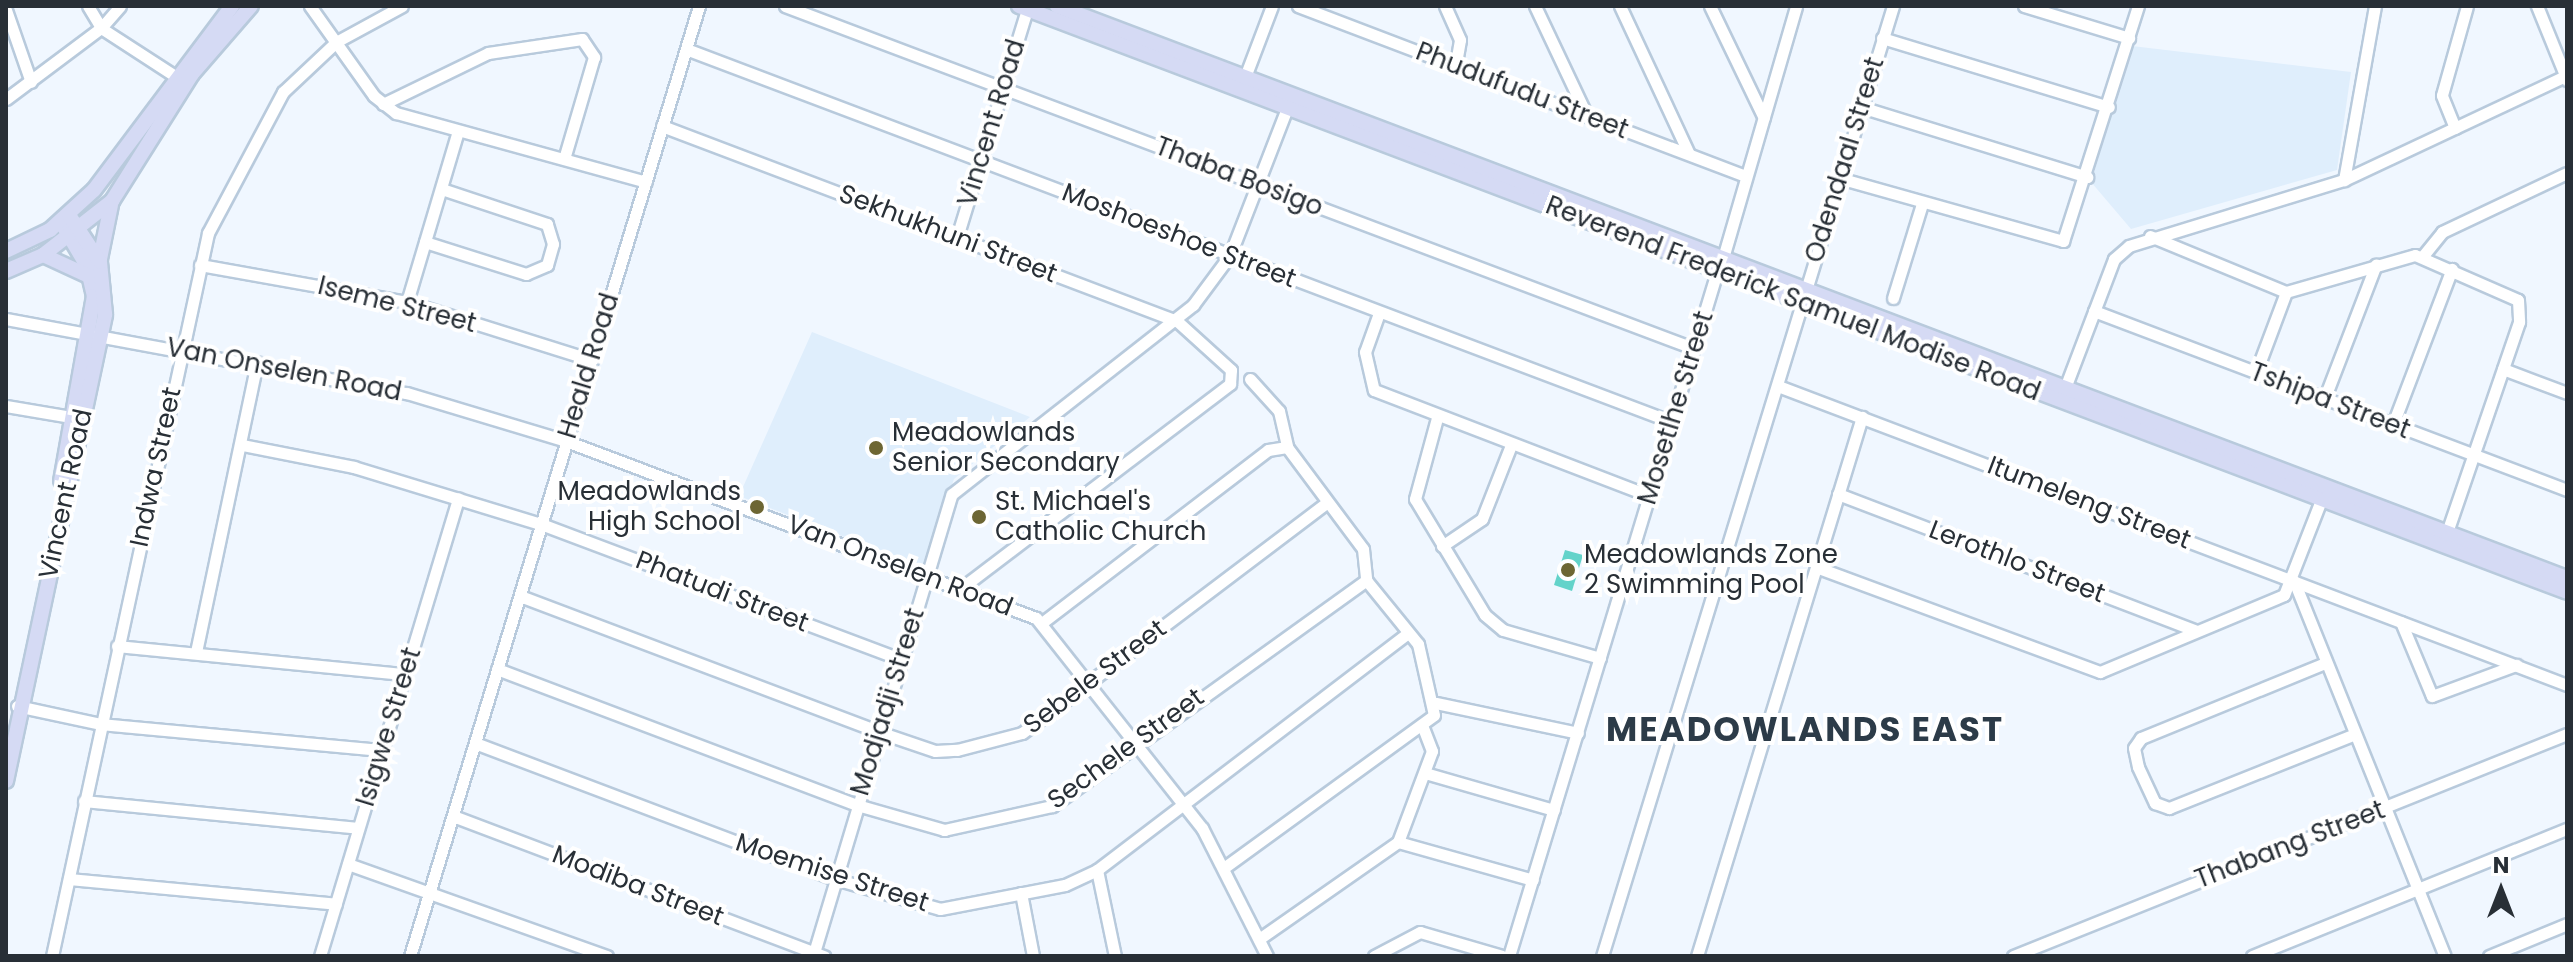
<!DOCTYPE html>
<style>
body{margin:0}
#map{position:relative;width:2573px;height:962px;overflow:hidden;background:#f0f7ff;font-family:Poppins,sans-serif}
div>[style]{position:absolute}
.built>*{inset:0;background:#dfeefc}
.water>*{inset:0;background:#63d3ca}
.roads{filter:drop-shadow(2px 0 #b8cadc) drop-shadow(-2px 0 #b8cadc) drop-shadow(0 2px #b8cadc) drop-shadow(0 -2px #b8cadc)}
.minor>*{height:11px;margin:-5.5px;padding:0 5.5px;transform-origin:5.5px;border-radius:5.5px;background:#fff}
.major>*{height:14px;margin:-7px;padding:0 7px;transform-origin:7px;border-radius:7px;background:#d5daf4}
.dots>*{width:22px;height:22px;translate:-50% -50%;box-sizing:border-box;border:4px solid #fff;border-radius:50%}
span{translate:-50% -50%;white-space:nowrap;text-align:center;line-height:1.15;-webkit-text-stroke:8px #fff;paint-order:stroke}
.street-label{font-size:26px;color:#282f36}
.poi-label{font-size:26px;color:#282f36}
.left{translate:0 -50%;text-align:left}
.right{translate:-100% -50%;text-align:right}
.district-label{font-size:34px;color:#2c3b48;font-weight:700;letter-spacing:2px}
.frame{position:absolute;inset:0;border:8px solid #282f36;pointer-events:none}
.north{position:absolute;left:2461px;top:850px;width:80px;height:80px;-webkit-text-stroke:6px #fff;paint-order:stroke;rotate:0deg;font-size:22px;font-weight:700;line-height:32px;text-align:center;color:#282f36}
.north::after{content:'';display:block;margin:auto;width:28px;height:36px;background:#282f36;clip-path:polygon(50% 0,100% 100%,50% 72%,0 100%)}
</style>
<div id="map">
<div class="built">
<div style="clip-path:polygon(2132px 46px,2351px 72px,2337px 170px,2131px 229px,2091px 182px)"></div>
<div style="clip-path:polygon(812px 332px,1030px 417px,954px 479px,924px 568px,739px 496px)"></div>
</div>
<div class="water">
<div style="clip-path:polygon(1565px 550px,1583px 555px,1572px 591px,1554px 585px)"></div>
</div>
<div class="roads">
<div class="minor">
<div style="left:88px;top:6px;width:26px;rotate:59deg"></div>
<div style="left:101px;top:28px;width:88px;rotate:33deg"></div>
<div style="left:310px;top:6px;width:110px;rotate:54.6deg"></div>
<div style="left:374px;top:96px;width:28px;rotate:38deg"></div>
<div style="left:396px;top:113px;width:259px;rotate:15.4deg"></div>
<div style="left:785px;top:6px;width:970px;rotate:20.64deg"></div>
<div style="left:1298px;top:6px;width:479px;rotate:20.8deg"></div>
<div style="left:1445px;top:6px;width:37px;rotate:66deg"></div>
<div style="left:1460px;top:40px;width:27px;rotate:100deg"></div>
<div style="left:1535px;top:6px;width:122px;rotate:64.7deg"></div>
<div style="left:1620px;top:6px;width:163px;rotate:65deg"></div>
<div style="left:1710px;top:6px;width:124px;rotate:64.3deg"></div>
<div style="left:2024px;top:6px;width:110px;rotate:16.9deg"></div>
<div style="left:2537px;top:6px;width:80px;rotate:67.9deg"></div>
<div style="left:6px;top:10px;width:76px;rotate:70.9deg"></div>
<div style="left:1882px;top:38px;width:237px;rotate:16.9deg"></div>
<div style="left:686px;top:49px;width:1054px;rotate:20.72deg"></div>
<div style="left:1245px;top:77px;width:76px;rotate:-69.2deg"></div>
<div style="left:6px;top:99px;width:119px;rotate:-36.8deg"></div>
<div style="left:101px;top:28px;width:29px;rotate:-49deg"></div>
<div style="left:383px;top:104px;width:117px;rotate:-25.9deg"></div>
<div style="left:488px;top:53px;width:95px;rotate:-8.5deg"></div>
<div style="left:582px;top:39px;width:22px;rotate:56deg"></div>
<div style="left:594px;top:57px;width:106px;rotate:106.4deg"></div>
<div style="left:1861px;top:107px;width:237px;rotate:17.2deg"></div>
<div style="left:662px;top:126px;width:551px;rotate:20.74deg"></div>
<div style="left:1177px;top:321px;width:73px;rotate:42.2deg"></div>
<div style="left:1231px;top:370px;width:14px;rotate:94deg"></div>
<div style="left:1230px;top:384px;width:339px;rotate:142.8deg"></div>
<div style="left:2455px;top:128px;width:35px;rotate:-112deg"></div>
<div style="left:2442px;top:95px;width:92px;rotate:-74.3deg"></div>
<div style="left:1839px;top:178px;width:233px;rotate:15.7deg"></div>
<div style="left:2063px;top:241px;width:247px;rotate:-72.3deg"></div>
<div style="left:2344px;top:180px;width:177px;rotate:-79.9deg"></div>
<div style="left:2150px;top:236px;width:147px;rotate:22.4deg"></div>
<div style="left:957px;top:237px;width:239px;rotate:-72.9deg"></div>
<div style="left:425px;top:242px;width:106px;rotate:17.6deg"></div>
<div style="left:526px;top:274px;width:23px;rotate:-23deg"></div>
<div style="left:547px;top:265px;width:22px;rotate:-74deg"></div>
<div style="left:553px;top:244px;width:21px;rotate:-107deg"></div>
<div style="left:547px;top:224px;width:111px;rotate:-161.6deg"></div>
<div style="left:2422px;top:257px;width:32px;rotate:-51deg"></div>
<div style="left:2442px;top:232px;width:138px;rotate:-25.3deg"></div>
<div style="left:1723px;top:258px;width:262px;rotate:-73.8deg"></div>
<div style="left:200px;top:265px;width:210px;rotate:10.1deg"></div>
<div style="left:407px;top:302px;width:194px;rotate:17.4deg"></div>
<div style="left:2286px;top:292px;width:134px;rotate:-16deg"></div>
<div style="left:2415px;top:255px;width:112px;rotate:23.6deg"></div>
<div style="left:2518px;top:300px;width:22px;rotate:87deg"></div>
<div style="left:2519px;top:322px;width:222px;rotate:108.9deg"></div>
<div style="left:1893px;top:298px;width:98px;rotate:-72.9deg"></div>
<div style="left:407px;top:302px;width:178px;rotate:-73.4deg"></div>
<div style="left:2094px;top:311px;width:506px;rotate:20.73deg"></div>
<div style="left:1379px;top:313px;width:41px;rotate:109.7deg"></div>
<div style="left:1365px;top:352px;width:39px;rotate:77deg"></div>
<div style="left:1374px;top:390px;width:296px;rotate:21deg"></div>
<div style="left:6px;top:319px;width:408px;rotate:10.5deg"></div>
<div style="left:407px;top:393px;width:166px;rotate:16.8deg"></div>
<div style="left:566px;top:441px;width:502px;rotate:20.64deg"></div>
<div style="left:1036px;top:618px;width:268px;rotate:51.7deg"></div>
<div style="left:1202px;top:828px;width:144px;rotate:63.1deg"></div>
<div style="left:2503px;top:369px;width:68px;rotate:20.6deg"></div>
<div style="left:2256px;top:372px;width:85px;rotate:-69.4deg"></div>
<div style="left:1250px;top:379px;width:43px;rotate:47.8deg"></div>
<div style="left:1279px;top:411px;width:37px;rotate:77deg"></div>
<div style="left:1778px;top:386px;width:844px;rotate:20.75deg"></div>
<div style="left:2065px;top:388px;width:138px;rotate:-69.2deg"></div>
<div style="left:2114px;top:259px;width:20px;rotate:-41deg"></div>
<div style="left:2129px;top:246px;width:225px;rotate:-17.1deg"></div>
<div style="left:2344px;top:180px;width:246px;rotate:-25.2deg"></div>
<div style="left:2325px;top:397px;width:142px;rotate:-69deg"></div>
<div style="left:6px;top:406px;width:66px;rotate:9.6deg"></div>
<div style="left:1437px;top:418px;width:84px;rotate:105.2deg"></div>
<div style="left:1415px;top:499px;width:135px;rotate:58.9deg"></div>
<div style="left:1485px;top:615px;width:23px;rotate:40deg"></div>
<div style="left:1503px;top:630px;width:101px;rotate:16.1deg"></div>
<div style="left:2393px;top:424px;width:166px;rotate:-69.2deg"></div>
<div style="left:242px;top:445px;width:114px;rotate:11.1deg"></div>
<div style="left:354px;top:467px;width:195px;rotate:17deg"></div>
<div style="left:541px;top:524px;width:386px;rotate:20.6deg"></div>
<div style="left:1287px;top:447px;width:127px;rotate:53.3deg"></div>
<div style="left:1363px;top:549px;width:31px;rotate:84deg"></div>
<div style="left:1838px;top:494px;width:383px;rotate:20.9deg"></div>
<div style="left:1442px;top:546px;width:48px;rotate:-34deg"></div>
<div style="left:1482px;top:519px;width:79px;rotate:-68.6deg"></div>
<div style="left:1816px;top:567px;width:303px;rotate:20.3deg"></div>
<div style="left:2100px;top:672px;width:199px;rotate:-22.7deg"></div>
<div style="left:2284px;top:595px;width:102px;rotate:-68.7deg"></div>
<div style="left:2294px;top:581px;width:404px;rotate:68.1deg"></div>
<div style="left:520px;top:596px;width:384px;rotate:20.7deg"></div>
<div style="left:879px;top:732px;width:59px;rotate:18.7deg"></div>
<div style="left:935px;top:751px;width:22px;rotate:-3deg"></div>
<div style="left:957px;top:750px;width:67px;rotate:-14.7deg"></div>
<div style="left:1022px;top:733px;width:380px;rotate:-37.1deg"></div>
<div style="left:1043px;top:622px;width:283px;rotate:-37.4deg"></div>
<div style="left:1268px;top:450px;width:19px;rotate:-9deg"></div>
<div style="left:2401px;top:622px;width:80px;rotate:67.3deg"></div>
<div style="left:2432px;top:696px;width:90px;rotate:-20.3deg"></div>
<div style="left:117px;top:646px;width:289px;rotate:5.6deg"></div>
<div style="left:196px;top:652px;width:296px;rotate:-78.1deg"></div>
<div style="left:2325px;top:663px;width:199px;rotate:157.8deg"></div>
<div style="left:2141px;top:738px;width:12px;rotate:125deg"></div>
<div style="left:2134px;top:748px;width:19px;rotate:78deg"></div>
<div style="left:2138px;top:767px;width:40px;rotate:65deg"></div>
<div style="left:2155px;top:803px;width:15px;rotate:20deg"></div>
<div style="left:2169px;top:808px;width:200px;rotate:-21.7deg"></div>
<div style="left:497px;top:669px;width:385px;rotate:20.7deg"></div>
<div style="left:857px;top:805px;width:91px;rotate:16deg"></div>
<div style="left:944px;top:830px;width:111px;rotate:-12.5deg"></div>
<div style="left:1052px;top:806px;width:387px;rotate:-35.7deg"></div>
<div style="left:1436px;top:703px;width:145px;rotate:11.9deg"></div>
<div style="left:17px;top:706px;width:85px;rotate:12.2deg"></div>
<div style="left:100px;top:724px;width:282px;rotate:5.3deg"></div>
<div style="left:475px;top:743px;width:385px;rotate:20.7deg"></div>
<div style="left:835px;top:879px;width:109px;rotate:15.9deg"></div>
<div style="left:940px;top:909px;width:127px;rotate:-10.9deg"></div>
<div style="left:1065px;top:885px;width:35px;rotate:-25deg"></div>
<div style="left:1097px;top:870px;width:391px;rotate:-37.3deg"></div>
<div style="left:1425px;top:773px;width:134px;rotate:16deg"></div>
<div style="left:84px;top:801px;width:275px;rotate:5.6deg"></div>
<div style="left:453px;top:816px;width:397px;rotate:20.7deg"></div>
<div style="left:1398px;top:842px;width:140px;rotate:15.7deg"></div>
<div style="left:1398px;top:842px;width:97px;rotate:-69.5deg"></div>
<div style="left:1432px;top:751px;width:28px;rotate:-111deg"></div>
<div style="left:348px;top:864px;width:275px;rotate:19.6deg"></div>
<div style="left:1225px;top:867px;width:258px;rotate:-36deg"></div>
<div style="left:1434px;top:715px;width:73px;rotate:-102.7deg"></div>
<div style="left:1418px;top:644px;width:82px;rotate:-129.1deg"></div>
<div style="left:1097px;top:870px;width:88px;rotate:78.2deg"></div>
<div style="left:69px;top:879px;width:268px;rotate:5.3deg"></div>
<div style="left:1021px;top:893px;width:64px;rotate:79.2deg"></div>
<div style="left:1259px;top:939px;width:169px;rotate:-34.9deg"></div>
<div style="left:52px;top:956px;width:740px;rotate:-77.82deg"></div>
<div style="left:208px;top:233px;width:160px;rotate:-62deg"></div>
<div style="left:283px;top:92px;width:73px;rotate:-43.3deg"></div>
<div style="left:336px;top:42px;width:75px;rotate:-28.6deg"></div>
<div style="left:320px;top:956px;width:478px;rotate:-73.2deg"></div>
<div style="left:410px;top:956px;width:993px;rotate:-73.08deg"></div>
<div style="left:813px;top:956px;width:482px;rotate:-73.3deg"></div>
<div style="left:952px;top:494px;width:306px;rotate:-38.1deg"></div>
<div style="left:1193px;top:305px;width:62px;rotate:-53.5deg"></div>
<div style="left:1230px;top:255px;width:158px;rotate:-68.8deg"></div>
<div style="left:1374px;top:956px;width:52px;rotate:-27.6deg"></div>
<div style="left:1420px;top:932px;width:85px;rotate:16.3deg"></div>
<div style="left:1509px;top:956px;width:715px;rotate:-73.09deg"></div>
<div style="left:1602px;top:956px;width:994px;rotate:-72.97deg"></div>
<div style="left:1697px;top:956px;width:564px;rotate:-72.98deg"></div>
<div style="left:2013px;top:956px;width:597px;rotate:-21.84deg"></div>
<div style="left:2252px;top:956px;width:340px;rotate:-22deg"></div>
<div style="left:2489px;top:956px;width:84px;rotate:-22.3deg"></div>
</div>
<div class="major">
<div style="left:1019px;top:6px;width:1655px;rotate:20.73deg"></div>
<div style="left:1057px;top:6px;width:1615px;rotate:20.75deg"></div>
<div style="left:61px;top:222px;width:51px;rotate:59.4deg"></div>
<div style="left:87px;top:266px;width:31px;rotate:77deg"></div>
<div style="left:94px;top:296px;width:188px;rotate:100.1deg"></div>
<div style="left:6px;top:251px;width:49px;rotate:-25.5deg"></div>
<div style="left:50px;top:230px;width:59px;rotate:-42.3deg"></div>
<div style="left:94px;top:190px;width:230px;rotate:-53.1deg"></div>
<div style="left:43px;top:255px;width:53px;rotate:24.6deg"></div>
<div style="left:100px;top:259px;width:55px;rotate:-78.5deg"></div>
<div style="left:6px;top:271px;width:40px;rotate:-23.4deg"></div>
<div style="left:43px;top:255px;width:88px;rotate:-38deg"></div>
<div style="left:112px;top:201px;width:150px;rotate:-57.8deg"></div>
<div style="left:192px;top:74px;width:90px;rotate:-49.1deg"></div>
<div style="left:6px;top:781px;width:477px;rotate:-78deg"></div>
<div style="left:105px;top:314px;width:52px;rotate:-95.5deg"></div>
<div style="left:100px;top:262px;width:56px;rotate:-123.4deg"></div>
</div>
</div>
<div class="dots">
<div style="left:876px;top:448px;background:#6d6633"></div>
<div style="left:757px;top:507px;background:#6d6633"></div>
<div style="left:979px;top:517px;background:#6d6633"></div>
<div style="left:1568px;top:570px;background:#6d6633"></div>
</div>
<div class="street-label">
<span style="left:1522px;top:91px;rotate:21deg">Phudufudu Street</span>
<span style="left:992px;top:123px;rotate:-73deg">Vincent Road</span>
<span style="left:1845px;top:160px;rotate:-73deg">Odendaal Street</span>
<span style="left:1239px;top:177px;rotate:21deg">Thaba Bosigo</span>
<span style="left:948px;top:234px;rotate:21deg">Sekhukhuni Street</span>
<span style="left:1179px;top:236px;rotate:21deg">Moshoeshoe Street</span>
<span style="left:1793px;top:299px;rotate:21deg">Reverend Frederick Samuel Modise Road</span>
<span style="left:397px;top:305px;rotate:14deg">Iseme Street</span>
<span style="left:589px;top:366px;rotate:-73deg">Heald Road</span>
<span style="left:284px;top:370px;rotate:11deg">Van Onselen Road</span>
<span style="left:2330px;top:401px;rotate:21deg">Tshipa Street</span>
<span style="left:1676px;top:408px;rotate:-73deg">Mosetlhe Street</span>
<span style="left:156px;top:467px;rotate:-78deg">Indwa Street</span>
<span style="left:66px;top:494px;rotate:-78deg">Vincent Road</span>
<span style="left:2089px;top:503px;rotate:21deg">Itumeleng Street</span>
<span style="left:2017px;top:562px;rotate:21deg">Lerothlo Street</span>
<span style="left:900px;top:566px;rotate:21deg">Van Onselen Road</span>
<span style="left:722px;top:592px;rotate:21deg">Phatudi Street</span>
<span style="left:1095px;top:677px;rotate:-37deg">Sebele Street</span>
<span style="left:888px;top:702px;rotate:-73deg">Modjadji Street</span>
<span style="left:389px;top:727px;rotate:-73deg">Isigwe Street</span>
<span style="left:1126px;top:749px;rotate:-36deg">Sechele Street</span>
<span style="left:2290px;top:845px;rotate:-21deg">Thabang Street</span>
<span style="left:832px;top:873px;rotate:18deg">Moemise Street</span>
<span style="left:638px;top:886px;rotate:21deg">Modiba Street</span>
</div>
<div class="poi-label">
<span class="left" style="left:892px;top:448px">Meadowlands<br>Senior Secondary</span>
<span class="right" style="left:741px;top:507px">Meadowlands<br>High School</span>
<span class="left" style="left:995px;top:517px">St. Michael's<br>Catholic Church</span>
<span class="left" style="left:1584px;top:570px">Meadowlands Zone<br>2 Swimming Pool</span>
</div>
<div class="district-label">
<span style="left:1805px;top:730px">MEADOWLANDS EAST</span>
</div>
<div class="frame"></div>
<div class="north">N</div>
</div>
